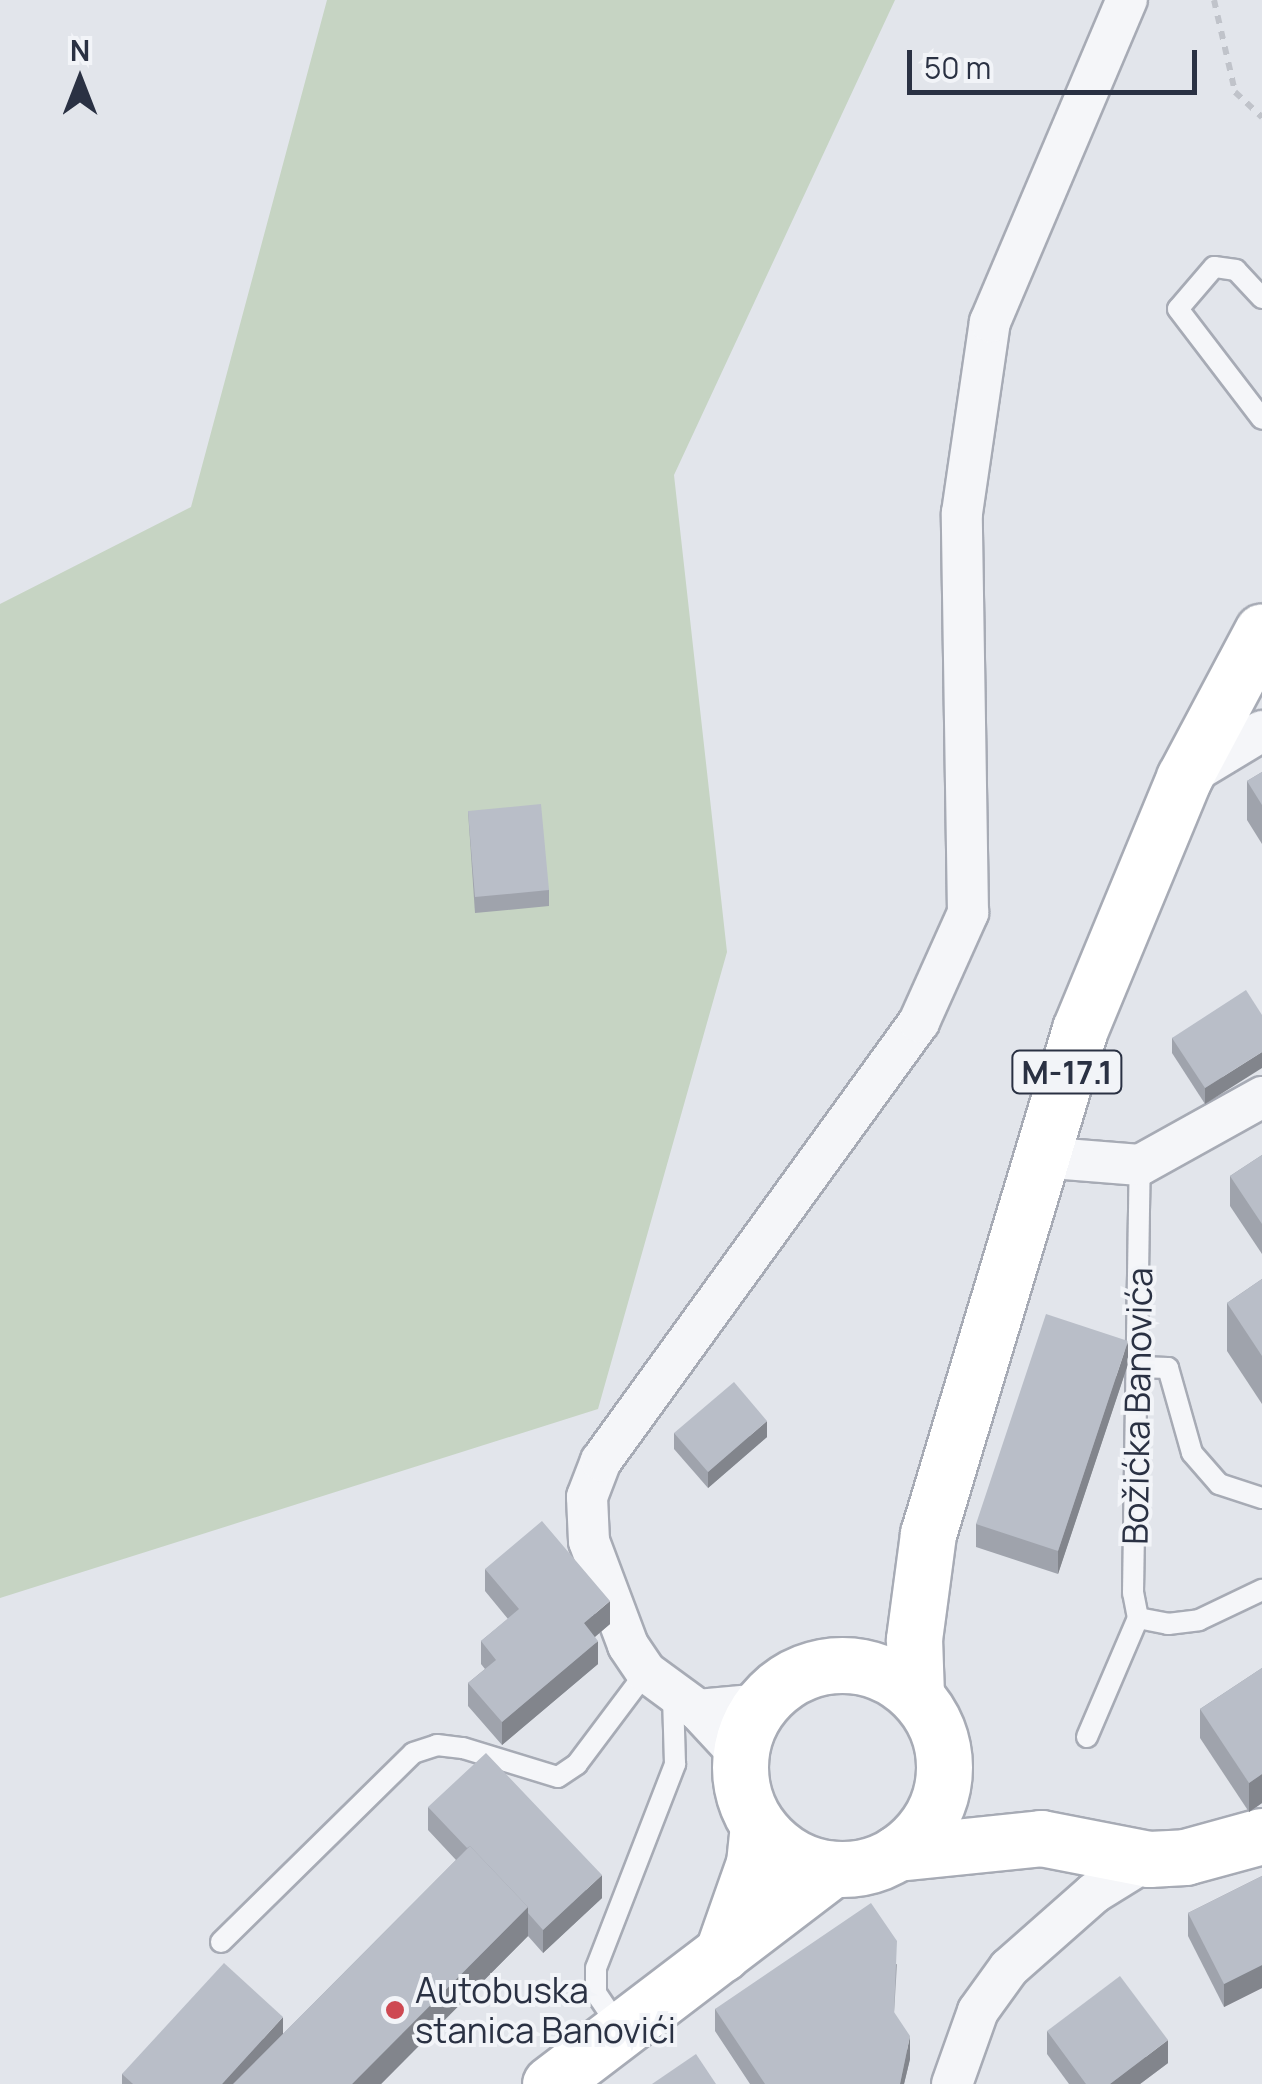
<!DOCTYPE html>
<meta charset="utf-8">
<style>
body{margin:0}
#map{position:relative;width:1262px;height:2084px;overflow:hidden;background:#e2e5eb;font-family:Manrope,sans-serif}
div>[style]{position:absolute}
.green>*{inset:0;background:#c6d4c3}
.path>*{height:6px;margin-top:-3px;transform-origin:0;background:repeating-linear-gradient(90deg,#c0c3ca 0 8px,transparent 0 16px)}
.roads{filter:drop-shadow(2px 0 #a7abb5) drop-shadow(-2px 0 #a7abb5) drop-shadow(0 2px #a7abb5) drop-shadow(0 -2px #a7abb5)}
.lane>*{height:20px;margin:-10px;padding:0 10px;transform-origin:10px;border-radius:10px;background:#f5f6f9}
.street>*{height:40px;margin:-20px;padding:0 20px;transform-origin:20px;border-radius:20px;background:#f5f6f9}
.secondary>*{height:55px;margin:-27.5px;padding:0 27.5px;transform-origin:27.5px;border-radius:27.5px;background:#fff}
.primary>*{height:55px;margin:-27.5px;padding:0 27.5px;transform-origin:27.5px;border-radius:27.5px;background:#fff}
.primary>.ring{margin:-27.5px;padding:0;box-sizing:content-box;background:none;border:55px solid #fff;border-radius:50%}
.wall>*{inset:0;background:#9fa3ac}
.shaded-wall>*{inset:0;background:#82858c}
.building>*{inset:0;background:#b9bec8}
.dots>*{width:28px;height:28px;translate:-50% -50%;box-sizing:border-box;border:5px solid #f2f4f8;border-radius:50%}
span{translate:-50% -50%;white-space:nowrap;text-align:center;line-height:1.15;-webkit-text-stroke:8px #f2f4f8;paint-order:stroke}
.shield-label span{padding:2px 8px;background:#f2f4f8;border:2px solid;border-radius:8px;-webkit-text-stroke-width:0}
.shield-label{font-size:32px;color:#2a3143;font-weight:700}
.street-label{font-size:35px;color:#2a3143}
.poi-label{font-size:35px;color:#2a3143}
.left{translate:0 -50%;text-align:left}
.north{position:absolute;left:30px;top:30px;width:100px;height:100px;-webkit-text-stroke:8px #f2f4f8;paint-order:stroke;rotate:0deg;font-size:28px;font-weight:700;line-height:40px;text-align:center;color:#2a3143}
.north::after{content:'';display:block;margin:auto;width:35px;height:45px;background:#2a3143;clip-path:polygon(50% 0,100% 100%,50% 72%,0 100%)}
.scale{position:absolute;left:907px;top:50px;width:290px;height:45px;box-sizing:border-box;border:5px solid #2a3143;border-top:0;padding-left:12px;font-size:30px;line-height:35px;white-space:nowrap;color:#2a3143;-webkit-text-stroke:8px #f2f4f8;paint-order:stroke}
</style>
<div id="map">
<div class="green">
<div style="clip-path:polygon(327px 0,895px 0,674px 475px,727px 952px,598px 1409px,0 1598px,0 604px,191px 507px)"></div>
</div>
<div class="path">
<div style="left:1214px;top:0;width:94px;rotate:77.1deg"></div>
<div style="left:1235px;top:92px;width:37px;rotate:43deg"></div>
</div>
<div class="roads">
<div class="lane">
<div style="left:1262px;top:298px;width:38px;rotate:-133deg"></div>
<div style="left:1236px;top:270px;width:22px;rotate:-172deg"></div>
<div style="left:1214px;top:267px;width:55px;rotate:130.6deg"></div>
<div style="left:1178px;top:309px;width:138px;rotate:52.6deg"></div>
<div style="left:1138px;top:1367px;width:30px;rotate:2deg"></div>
<div style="left:1168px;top:1368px;width:88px;rotate:74.2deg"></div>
<div style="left:1192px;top:1453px;width:41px;rotate:48.9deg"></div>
<div style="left:1219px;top:1484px;width:45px;rotate:18deg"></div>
<div style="left:1138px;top:1618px;width:31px;rotate:11deg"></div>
<div style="left:1168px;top:1624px;width:31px;rotate:-7deg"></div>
<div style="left:1199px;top:1620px;width:70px;rotate:-25.5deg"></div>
<div style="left:1087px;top:1737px;width:129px;rotate:-66.8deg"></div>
<div style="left:1138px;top:1618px;width:25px;rotate:-101deg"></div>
<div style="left:1133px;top:1593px;width:428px;rotate:-89.1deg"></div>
<div style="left:221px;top:1942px;width:269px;rotate:-44.5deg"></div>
<div style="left:413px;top:1753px;width:25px;rotate:-18deg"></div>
<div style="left:437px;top:1745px;width:26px;rotate:7deg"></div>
<div style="left:463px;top:1748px;width:99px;rotate:17deg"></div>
<div style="left:558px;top:1777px;width:23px;rotate:-34deg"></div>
<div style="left:577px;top:1764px;width:115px;rotate:-53.1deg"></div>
<div style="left:619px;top:2027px;width:41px;rotate:-124.1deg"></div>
<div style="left:596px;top:1993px;width:25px;rotate:-90deg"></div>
<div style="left:596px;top:1968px;width:219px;rotate:-68.8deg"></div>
<div style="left:675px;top:1764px;width:67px;rotate:-91.7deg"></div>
</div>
<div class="street">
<div style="left:1184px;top:778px;width:91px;rotate:-31.1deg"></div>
<div style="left:1040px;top:1157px;width:100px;rotate:4.6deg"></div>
<div style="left:1140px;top:1165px;width:140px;rotate:-29.1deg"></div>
<div style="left:698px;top:1710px;width:63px;rotate:-5.4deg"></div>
<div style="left:740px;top:1755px;width:62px;rotate:-133deg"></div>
<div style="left:698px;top:1710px;width:64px;rotate:-143.8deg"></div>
<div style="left:646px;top:1672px;width:32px;rotate:-124deg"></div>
<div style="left:628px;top:1645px;width:111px;rotate:-110.6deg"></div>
<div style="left:589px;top:1541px;width:44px;rotate:-92.6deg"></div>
<div style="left:587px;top:1497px;width:39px;rotate:-69deg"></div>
<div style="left:601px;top:1461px;width:542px;rotate:-54.08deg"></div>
<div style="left:919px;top:1022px;width:120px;rotate:-65.8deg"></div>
<div style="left:968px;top:913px;width:400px;rotate:-90.9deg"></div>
<div style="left:962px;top:513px;width:193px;rotate:-81.7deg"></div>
<div style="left:990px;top:322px;width:350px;rotate:-67deg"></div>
<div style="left:952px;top:2084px;width:77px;rotate:-70.4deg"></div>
<div style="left:978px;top:2011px;width:53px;rotate:-54.2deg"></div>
<div style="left:1009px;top:1968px;width:113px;rotate:-41.4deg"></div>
<div style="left:1094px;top:1893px;width:65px;rotate:-31.7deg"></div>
</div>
<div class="secondary">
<div style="left:722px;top:1954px;width:96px;rotate:-70.6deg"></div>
<div style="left:754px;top:1863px;width:37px;rotate:-84deg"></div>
<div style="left:550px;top:2084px;width:355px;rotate:-37.3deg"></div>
</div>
<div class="primary">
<div class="ring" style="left:740px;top:1665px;width:149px;height:149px"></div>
<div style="left:916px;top:1695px;width:56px;rotate:-92deg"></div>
<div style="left:914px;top:1639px;width:106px;rotate:-82.4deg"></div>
<div style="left:928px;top:1534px;width:527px;rotate:-73.25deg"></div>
<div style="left:1080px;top:1029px;width:272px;rotate:-67.5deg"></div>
<div style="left:1184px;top:778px;width:166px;rotate:-62deg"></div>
<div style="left:897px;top:1853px;width:145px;rotate:-5.9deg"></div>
<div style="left:1041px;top:1838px;width:110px;rotate:11deg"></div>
<div style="left:1149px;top:1859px;width:36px;rotate:-3deg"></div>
<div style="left:1185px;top:1857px;width:80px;rotate:-15.3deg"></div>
</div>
</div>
<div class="wall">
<div style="clip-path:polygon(1262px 772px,1262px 844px,1247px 820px,1247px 781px)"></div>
<div style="clip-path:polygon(468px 811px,549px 890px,549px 906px,475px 913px)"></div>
<div style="clip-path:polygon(1262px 1015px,1205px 1104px,1172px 1053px,1172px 1038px)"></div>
<div style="clip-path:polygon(1262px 1155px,1262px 1254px,1230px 1206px,1230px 1176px)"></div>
<div style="clip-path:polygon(1262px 1279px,1262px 1404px,1227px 1351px,1227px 1303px)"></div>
<div style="clip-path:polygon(1128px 1364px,1058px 1574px,976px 1547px,976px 1524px)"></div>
<div style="clip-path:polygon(674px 1433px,767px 1437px,708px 1488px,674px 1449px)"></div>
<div style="clip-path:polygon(485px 1569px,610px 1624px,595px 1637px,598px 1664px,502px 1745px,468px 1706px,468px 1683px,485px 1669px,481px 1664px,481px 1641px,508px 1619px,485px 1591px)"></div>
<div style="clip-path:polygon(1262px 1668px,1262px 1803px,1249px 1812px,1200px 1738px,1200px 1709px)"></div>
<div style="clip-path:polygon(428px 1807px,602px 1898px,543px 1953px,528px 1936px,381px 2084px,122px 2084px,122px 2074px,283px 2034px,456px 1860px,428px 1830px)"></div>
<div style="clip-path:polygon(1262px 1876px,1262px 1988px,1224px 2007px,1188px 1936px,1188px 1913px)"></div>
<div style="clip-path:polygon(897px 1964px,894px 2014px,910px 2059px,904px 2084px,750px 2084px,715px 2031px,715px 2009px)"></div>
<div style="clip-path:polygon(1047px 2031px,1168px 2063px,1140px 2084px,1069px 2084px,1047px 2054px)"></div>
</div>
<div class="shaded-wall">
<div style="clip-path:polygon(1262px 1052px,1262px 1068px,1205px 1104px,1205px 1088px)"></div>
<div style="clip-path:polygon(1128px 1341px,1128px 1364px,1058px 1574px,1058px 1551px)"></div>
<div style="clip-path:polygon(767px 1421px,767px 1437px,708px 1488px,708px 1472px)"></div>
<div style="clip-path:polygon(610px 1601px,610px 1624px,584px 1646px,584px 1623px)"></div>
<div style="clip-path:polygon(598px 1641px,598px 1664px,502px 1745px,502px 1722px)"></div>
<div style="clip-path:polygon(1262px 1774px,1262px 1803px,1249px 1812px,1249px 1783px)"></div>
<div style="clip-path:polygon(602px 1875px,602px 1898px,543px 1953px,543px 1930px)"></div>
<div style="clip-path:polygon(528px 1907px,528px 1936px,381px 2084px,352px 2084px)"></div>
<div style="clip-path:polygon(1262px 1965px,1262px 1988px,1224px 2007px,1224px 1984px)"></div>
<div style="clip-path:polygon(283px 2017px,283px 2040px,243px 2084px,222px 2084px)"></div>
<div style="clip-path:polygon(910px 2036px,910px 2059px,904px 2084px,900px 2084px)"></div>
<div style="clip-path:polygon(1168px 2040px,1168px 2063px,1140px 2084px,1110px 2084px)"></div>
</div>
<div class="building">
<div style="clip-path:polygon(1262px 772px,1262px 805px,1247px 781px)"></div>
<div style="clip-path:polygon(541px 804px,549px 890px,475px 897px,468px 811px)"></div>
<div style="clip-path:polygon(1246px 990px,1262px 1015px,1262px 1052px,1205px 1088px,1172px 1038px)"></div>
<div style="clip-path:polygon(1262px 1155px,1262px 1224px,1230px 1176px)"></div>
<div style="clip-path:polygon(1262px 1279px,1262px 1356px,1227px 1303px)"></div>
<div style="clip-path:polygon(1046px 1314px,1128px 1341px,1058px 1551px,976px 1524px)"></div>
<div style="clip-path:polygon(734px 1382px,767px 1421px,708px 1472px,674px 1433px)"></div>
<div style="clip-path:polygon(542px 1521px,610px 1601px,584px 1623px,598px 1641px,502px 1722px,468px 1683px,496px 1660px,481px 1641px,519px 1609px,485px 1569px)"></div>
<div style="clip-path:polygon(1262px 1668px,1262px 1774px,1249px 1783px,1200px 1709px)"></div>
<div style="clip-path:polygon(486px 1753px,602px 1875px,543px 1930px,528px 1913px,528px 1907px,470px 1846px,467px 1848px,428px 1807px)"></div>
<div style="clip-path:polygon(470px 1846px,528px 1907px,352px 2084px,233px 2084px)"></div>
<div style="clip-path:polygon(1262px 1876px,1262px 1965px,1224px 1984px,1188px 1913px)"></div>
<div style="clip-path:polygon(871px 1903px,897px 1941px,894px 2012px,910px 2036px,900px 2084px,765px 2084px,715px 2009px)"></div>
<div style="clip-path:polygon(224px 1963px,283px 2017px,222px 2084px,133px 2084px,122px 2074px)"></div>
<div style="clip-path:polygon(1120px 1976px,1168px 2040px,1110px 2084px,1086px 2084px,1047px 2031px)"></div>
<div style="clip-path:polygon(696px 2054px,716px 2084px,652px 2084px)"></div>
</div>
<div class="dots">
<div style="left:395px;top:2010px;background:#ce4952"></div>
</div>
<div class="shield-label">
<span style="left:1067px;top:1072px">M-17.1</span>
</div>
<div class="street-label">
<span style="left:1137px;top:1406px;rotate:-89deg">Božićka Banovića</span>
</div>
<div class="poi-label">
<span class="left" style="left:415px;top:2010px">Autobuska<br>stanica Banovići</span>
</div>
<div class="north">N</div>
<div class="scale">50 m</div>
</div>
